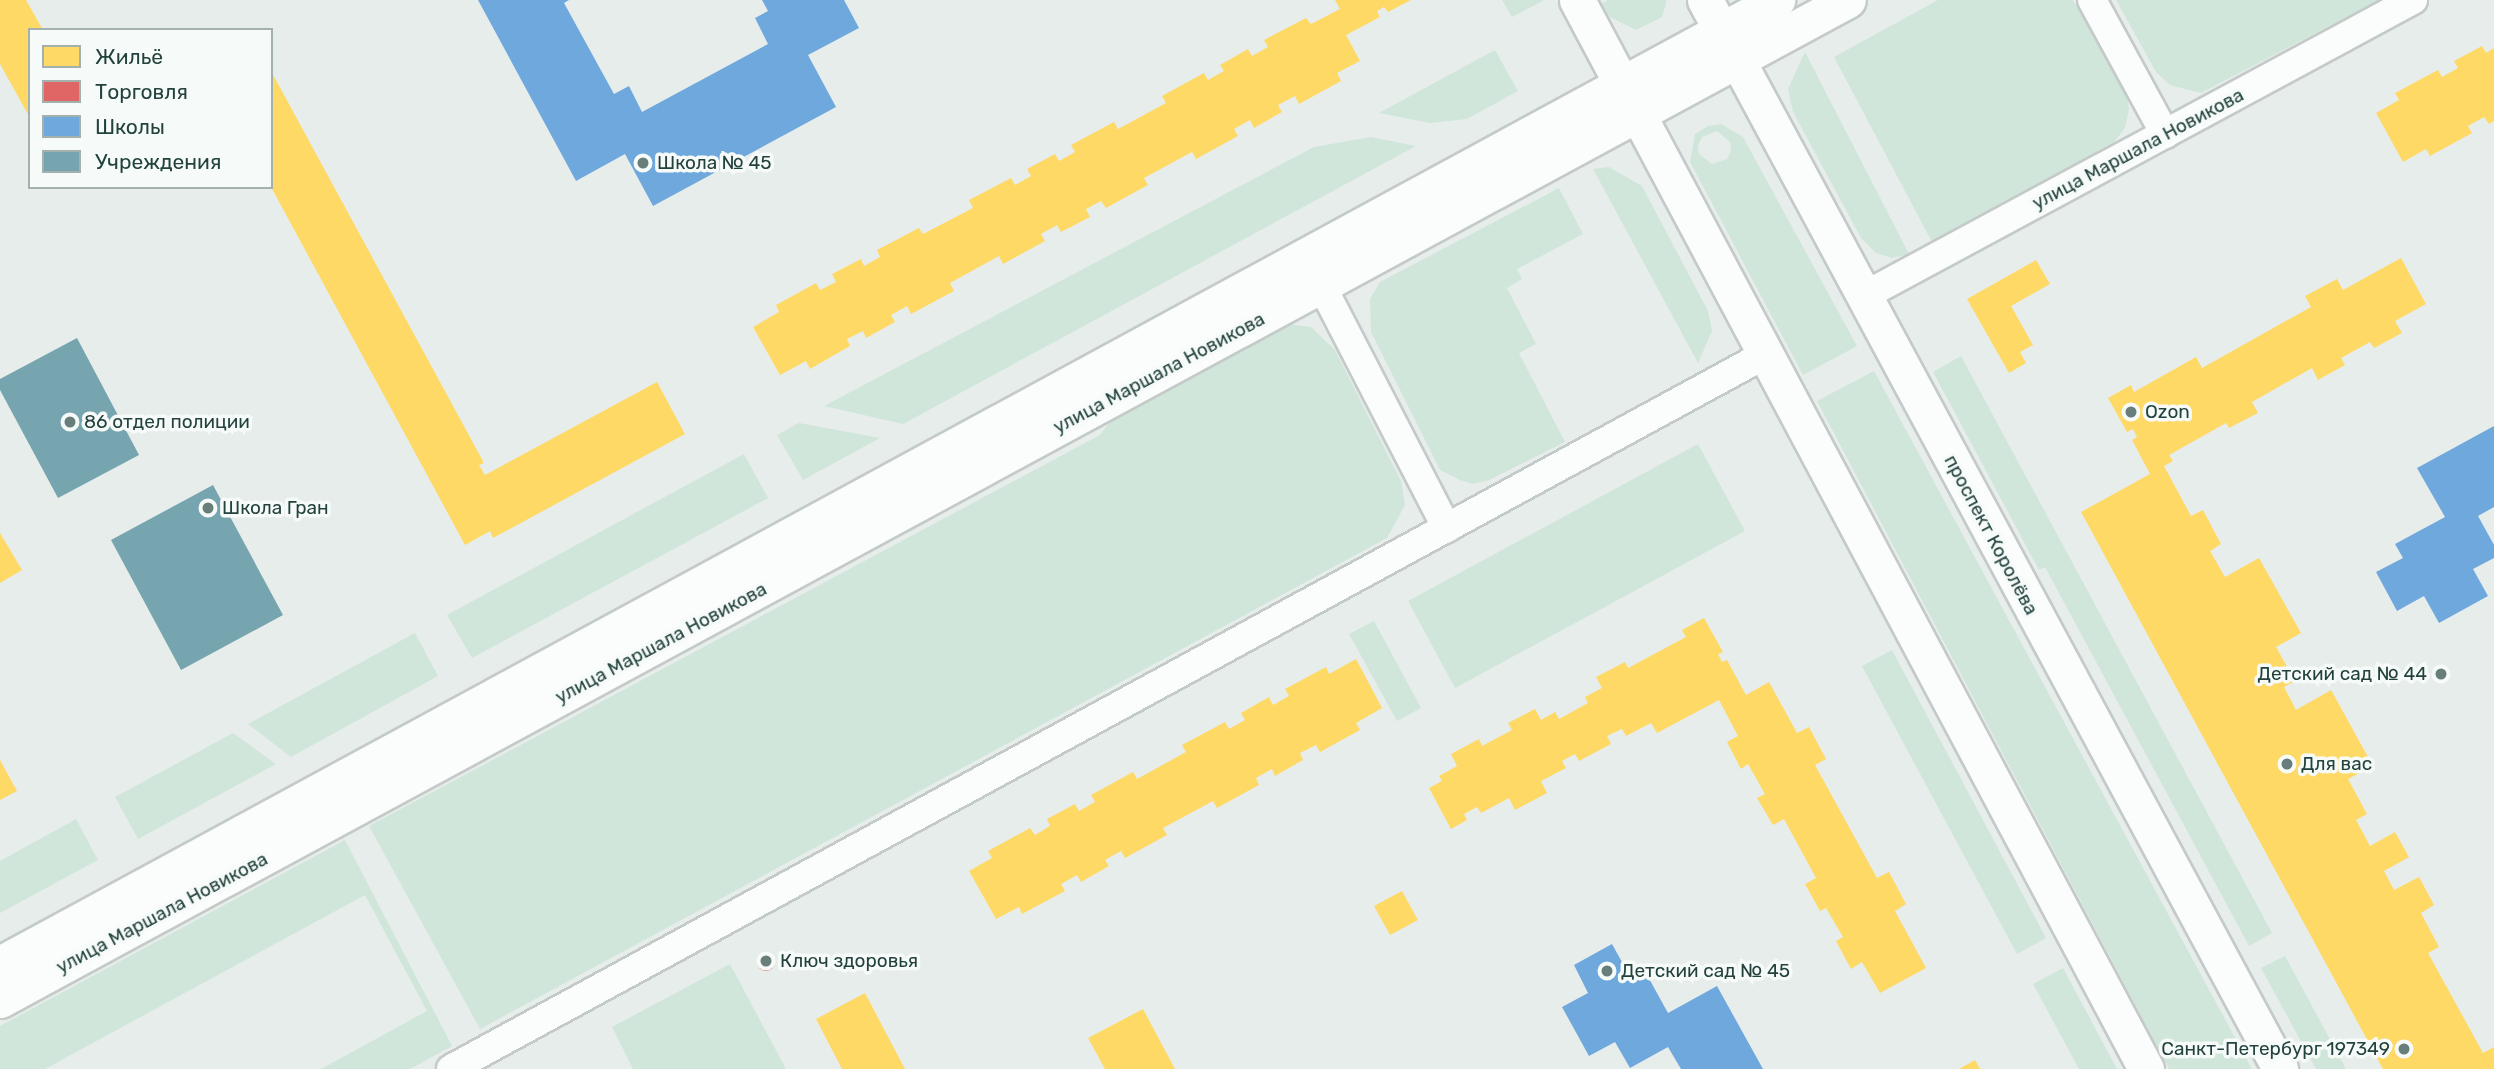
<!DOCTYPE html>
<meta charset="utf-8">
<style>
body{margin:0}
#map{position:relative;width:2494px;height:1069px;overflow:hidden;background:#e7edeb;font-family:Rubik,sans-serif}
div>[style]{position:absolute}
.green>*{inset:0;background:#d0e6da}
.homes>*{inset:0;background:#ffd966}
.shops>*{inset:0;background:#e06666}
.round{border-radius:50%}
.schools>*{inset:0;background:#6fa8dc}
.public>*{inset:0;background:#76a5af}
.roads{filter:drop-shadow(2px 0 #c4cac8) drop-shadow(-2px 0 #c4cac8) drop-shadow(0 2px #c4cac8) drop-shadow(0 -2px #c4cac8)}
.minor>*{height:28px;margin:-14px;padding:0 14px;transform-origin:14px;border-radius:14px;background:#fbfcfc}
.tertiary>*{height:35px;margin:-17.5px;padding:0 17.5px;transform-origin:17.5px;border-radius:17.5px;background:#fbfcfc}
.dots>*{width:19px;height:19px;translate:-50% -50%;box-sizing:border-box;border:4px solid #f6fbf9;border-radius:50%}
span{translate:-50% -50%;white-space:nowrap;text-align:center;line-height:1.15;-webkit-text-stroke:7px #f6fbf9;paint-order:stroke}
.street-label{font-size:19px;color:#23423e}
.poi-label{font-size:19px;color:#23423e}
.left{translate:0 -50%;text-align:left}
.right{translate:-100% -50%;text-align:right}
.legend{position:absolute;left:28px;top:28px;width:245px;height:161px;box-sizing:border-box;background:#f6fbf9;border:2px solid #a2b1ae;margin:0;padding:9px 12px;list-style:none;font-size:21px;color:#23423e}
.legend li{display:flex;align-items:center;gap:14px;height:35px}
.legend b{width:35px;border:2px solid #a2b1ae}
</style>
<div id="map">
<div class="green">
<div style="clip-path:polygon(1502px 0,1542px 0,1543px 1px,1512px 17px)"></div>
<div style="clip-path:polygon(1608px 0,1666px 0,1666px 4px,1662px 17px,1636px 30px,1610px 17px,1601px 4px)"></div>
<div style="clip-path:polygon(1938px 0,2073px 0,2126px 91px,2129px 109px,2125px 128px,2114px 142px,1932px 242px,1834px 57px)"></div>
<div style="clip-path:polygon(2116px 0,2379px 0,2201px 93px,2170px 85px,2156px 72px)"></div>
<div style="clip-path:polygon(1495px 50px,1518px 91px,1467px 119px,1430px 123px,1379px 113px)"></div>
<div style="clip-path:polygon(1805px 52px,1909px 254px,1892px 258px,1876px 253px,1861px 238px,1793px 112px,1788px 89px)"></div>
<div style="clip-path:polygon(evenodd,1721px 124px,1743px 137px,1857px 346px,1803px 375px,1690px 162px,1695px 134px,1708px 126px,1721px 124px,1717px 131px,1730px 142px,1731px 151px,1727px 159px,1712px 164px,1699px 154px,1698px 145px,1702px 137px,1717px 131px)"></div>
<div style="clip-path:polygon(1371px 137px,1416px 146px,903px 424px,824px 406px,1314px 147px)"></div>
<div style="clip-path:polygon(1609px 167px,1642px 186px,1708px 311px,1712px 331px,1698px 363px,1593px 169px)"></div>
<div style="clip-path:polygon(1559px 188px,1583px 234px,1517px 269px,1522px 279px,1507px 288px,1536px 344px,1519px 353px,1565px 442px,1489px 480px,1473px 484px,1460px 480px,1440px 470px,1371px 332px,1370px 299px,1380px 282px)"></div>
<div style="clip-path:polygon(1286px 324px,1311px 327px,1335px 350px,1401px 481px,1405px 505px,1387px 538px,480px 1029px,369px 826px,1100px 435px,1117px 413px)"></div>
<div style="clip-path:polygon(1961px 356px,2272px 933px,2249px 946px,2045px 567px,2039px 570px,1933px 372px)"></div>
<div style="clip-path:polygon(1874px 371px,2252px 1069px,2169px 1069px,1817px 401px)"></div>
<div style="clip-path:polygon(799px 423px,880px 438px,803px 480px,777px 435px)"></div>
<div style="clip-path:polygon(1698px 444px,1745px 531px,1455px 688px,1408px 601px)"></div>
<div style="clip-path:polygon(744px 454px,768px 498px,472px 658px,447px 615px)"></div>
<div style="clip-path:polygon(1374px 621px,1421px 708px,1397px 721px,1349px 634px)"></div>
<div style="clip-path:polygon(415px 633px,438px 676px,291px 757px,248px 724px)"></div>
<div style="clip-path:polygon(1892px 650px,2046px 938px,2017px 954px,1862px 666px)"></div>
<div style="clip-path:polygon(233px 733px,276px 764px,138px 839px,115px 797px)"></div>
<div style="clip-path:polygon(76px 819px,98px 860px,0 913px,0 861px)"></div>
<div style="clip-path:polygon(345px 840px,452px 1046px,410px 1069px,321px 1069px,427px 1011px,365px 895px,45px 1069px,0 1069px,0 1026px)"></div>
<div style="clip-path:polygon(2285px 956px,2346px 1069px,2316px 1069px,2261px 968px)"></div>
<div style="clip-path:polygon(730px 964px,786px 1069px,633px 1069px,612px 1027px)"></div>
<div style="clip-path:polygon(2063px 968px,2117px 1069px,2079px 1069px,2033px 984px)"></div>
</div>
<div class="homes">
<div style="clip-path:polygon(0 0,26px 0,43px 30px,30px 30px,30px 118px,0 64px)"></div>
<div style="clip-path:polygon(1335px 0,1411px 0,1388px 12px,1384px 7px,1377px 11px,1380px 17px,1346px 35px,1360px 61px,1337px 73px,1341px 81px,1299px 104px,1295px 96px,1278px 105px,1282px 112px,1254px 128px,1250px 120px,1234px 129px,1238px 136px,1196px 159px,1192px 152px,1144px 178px,1148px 185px,1106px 208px,1101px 201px,1086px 209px,1090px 217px,1061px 232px,1057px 225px,1041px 234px,1045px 241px,1003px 264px,999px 256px,950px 283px,954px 291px,911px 314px,907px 306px,891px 315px,895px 322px,866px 338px,863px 331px,847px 339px,850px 346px,810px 369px,806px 361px,780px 375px,753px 327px,779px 312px,776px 305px,816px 283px,820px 290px,836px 282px,832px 274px,861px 259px,864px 266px,880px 257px,877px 250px,919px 228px,923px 234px,973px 208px,969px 200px,1011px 178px,1015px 185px,1031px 176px,1027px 169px,1055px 154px,1059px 161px,1075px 152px,1071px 145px,1114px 122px,1118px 129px,1166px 103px,1162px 96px,1204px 73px,1208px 80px,1224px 71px,1220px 65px,1248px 49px,1252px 56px,1268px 47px,1264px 40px,1306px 18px,1311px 24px,1340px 9px)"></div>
<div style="clip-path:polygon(2482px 46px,2486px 53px,2494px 48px,2494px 121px,2489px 124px,2484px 117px,2468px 126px,2472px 133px,2430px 156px,2426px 149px,2403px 162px,2376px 113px,2399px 100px,2395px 93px,2438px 70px,2442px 77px,2458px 68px,2454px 61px)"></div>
<div style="clip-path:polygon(271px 71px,484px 463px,479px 465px,485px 475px,657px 382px,685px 434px,493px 538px,490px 531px,465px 545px,271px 187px)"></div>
<div style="clip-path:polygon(2401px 258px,2426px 304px,2395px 321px,2402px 333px,2374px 348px,2370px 342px,2341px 358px,2345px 365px,2318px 380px,2312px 368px,2252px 402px,2258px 413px,2229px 428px,2226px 423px,2169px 455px,2173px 461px,2164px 466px,2191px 516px,2203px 510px,2221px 544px,2210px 551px,2225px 577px,2259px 558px,2301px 633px,2276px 647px,2295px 681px,2284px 687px,2296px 710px,2331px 690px,2373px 766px,2348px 779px,2367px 814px,2356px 820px,2370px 846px,2395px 832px,2409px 857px,2384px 871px,2394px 890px,2419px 877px,2434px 905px,2421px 913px,2439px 947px,2428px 953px,2483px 1053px,2494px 1047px,2494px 1069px,2383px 1069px,2081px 512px,2150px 474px,2132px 440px,2137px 437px,2133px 429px,2127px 432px,2108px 398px,2131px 385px,2134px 392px,2196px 357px,2202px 368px,2311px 307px,2305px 296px,2337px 279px,2343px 290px)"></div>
<div style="clip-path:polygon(2036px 260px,2050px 284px,2011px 306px,2033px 345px,2020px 352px,2026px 363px,2009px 373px,1967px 299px)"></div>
<div style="clip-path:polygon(0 533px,22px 570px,0 583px)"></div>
<div style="clip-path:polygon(1704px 618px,1723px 652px,1718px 654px,1722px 662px,1727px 660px,1746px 695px,1769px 682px,1797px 733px,1809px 727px,1826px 759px,1815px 765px,1877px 878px,1889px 872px,1906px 904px,1895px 911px,1926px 968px,1880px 993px,1862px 962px,1851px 969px,1836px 941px,1843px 937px,1826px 908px,1820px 911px,1805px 884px,1816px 878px,1784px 819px,1773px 825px,1757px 798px,1765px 794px,1748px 764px,1741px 769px,1727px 742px,1738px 736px,1719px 700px,1657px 733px,1651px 723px,1626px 736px,1622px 729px,1607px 736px,1611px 744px,1579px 761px,1575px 754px,1562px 761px,1566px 768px,1541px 781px,1547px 793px,1515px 810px,1509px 798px,1481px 813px,1477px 807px,1464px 814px,1467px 820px,1451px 829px,1429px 788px,1442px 781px,1439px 776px,1457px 766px,1451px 754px,1479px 739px,1482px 746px,1512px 730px,1508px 723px,1535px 709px,1541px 720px,1555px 712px,1559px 719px,1588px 703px,1585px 697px,1602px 688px,1596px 677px,1625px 662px,1628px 668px,1686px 637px,1682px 630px)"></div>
<div style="clip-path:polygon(1356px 659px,1382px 708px,1356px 723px,1360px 730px,1320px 752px,1316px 745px,1300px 753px,1303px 760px,1275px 776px,1272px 769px,1256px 778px,1259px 785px,1217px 808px,1213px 801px,1163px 828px,1167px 835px,1125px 858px,1121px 851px,1105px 860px,1109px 866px,1081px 882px,1077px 875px,1061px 884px,1065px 891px,1022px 914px,1019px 907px,996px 919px,969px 871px,992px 858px,988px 851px,1030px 828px,1035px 835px,1050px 826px,1047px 819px,1075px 804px,1079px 811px,1095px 802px,1091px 795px,1133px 772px,1137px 779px,1186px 752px,1182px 745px,1225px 722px,1229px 729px,1245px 720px,1241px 713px,1269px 697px,1273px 705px,1289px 696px,1285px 689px,1326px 667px,1329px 674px)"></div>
<div style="clip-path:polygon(0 760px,17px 791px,0 800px)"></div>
<div style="clip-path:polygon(1402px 891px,1418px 920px,1390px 935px,1374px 906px)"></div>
<div style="clip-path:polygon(865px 993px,896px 1052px,905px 1069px,842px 1069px,816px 1019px)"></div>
<div style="clip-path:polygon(1143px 1009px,1175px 1069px,1105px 1069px,1088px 1038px)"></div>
<div style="clip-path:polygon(1975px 1060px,1980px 1069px,1959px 1069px)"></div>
</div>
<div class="shops">
<div class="round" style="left:757px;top:953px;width:18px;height:18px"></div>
</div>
<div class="schools">
<div style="clip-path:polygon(478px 0,569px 0,564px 3px,614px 94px,629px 86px,642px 112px,768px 44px,755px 18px,768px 11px,762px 0,844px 0,859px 28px,808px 55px,836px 107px,653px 206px,625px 154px,576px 181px)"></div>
<div style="clip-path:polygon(2494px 426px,2494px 507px,2478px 516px,2494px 545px,2494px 558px,2473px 569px,2488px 596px,2439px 623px,2424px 596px,2397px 611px,2376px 572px,2403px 558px,2395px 544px,2445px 517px,2417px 468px)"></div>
<div style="clip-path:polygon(1612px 944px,1627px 971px,1641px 964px,1668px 1013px,1717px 986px,1763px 1069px,1681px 1069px,1668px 1047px,1630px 1068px,1615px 1042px,1589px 1056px,1562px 1007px,1588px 993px,1574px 965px)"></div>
</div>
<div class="public">
<div style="clip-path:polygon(77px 338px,139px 455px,58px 498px,0 390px,0 379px)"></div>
<div style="clip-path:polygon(213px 485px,283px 615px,181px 670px,111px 540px)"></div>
</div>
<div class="roads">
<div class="minor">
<div style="left:2092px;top:0;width:153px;rotate:61.4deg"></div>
<div style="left:1312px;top:267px;width:294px;rotate:62.7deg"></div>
<div style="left:1862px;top:297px;width:626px;rotate:-28.33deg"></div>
<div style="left:451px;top:1069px;width:1497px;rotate:-28.53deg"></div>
</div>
<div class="tertiary">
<div style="left:1577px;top:0;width:1211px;rotate:61.97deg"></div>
<div style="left:1705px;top:0;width:1214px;rotate:61.72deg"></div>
<div style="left:0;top:964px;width:2022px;rotate:-28.48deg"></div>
<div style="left:0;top:1000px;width:2101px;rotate:-28.42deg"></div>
</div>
</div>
<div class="dots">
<div style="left:643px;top:163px;background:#687e7b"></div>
<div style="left:2131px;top:412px;background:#687e7b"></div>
<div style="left:70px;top:422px;background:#687e7b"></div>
<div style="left:208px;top:508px;background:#687e7b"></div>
<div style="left:2441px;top:674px;background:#687e7b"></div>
<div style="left:2287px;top:764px;background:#687e7b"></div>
<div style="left:766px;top:961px;background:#687e7b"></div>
<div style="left:1607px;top:971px;background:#687e7b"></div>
<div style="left:2404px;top:1049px;background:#687e7b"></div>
</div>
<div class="street-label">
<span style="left:2138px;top:149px;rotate:-28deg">улица Маршала Новикова</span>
<span style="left:1159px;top:373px;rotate:-28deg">улица Маршала Новикова</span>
<span style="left:1991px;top:535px;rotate:62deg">проспект Королёва</span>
<span style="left:661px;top:643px;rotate:-28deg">улица Маршала Новикова</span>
<span style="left:162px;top:913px;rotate:-28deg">улица Маршала Новикова</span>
</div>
<div class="poi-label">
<span class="left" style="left:657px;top:163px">Школа № 45</span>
<span class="left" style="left:2145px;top:412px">Ozon</span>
<span class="left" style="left:84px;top:422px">86 отдел полиции</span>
<span class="left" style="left:222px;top:508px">Школа Гран</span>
<span class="right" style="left:2427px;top:674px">Детский сад № 44</span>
<span class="left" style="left:2301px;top:764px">Для вас</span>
<span class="left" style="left:780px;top:961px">Ключ здоровья</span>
<span class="left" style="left:1621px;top:971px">Детский сад № 45</span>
<span class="right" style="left:2390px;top:1049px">Санкт-Петербург 197349</span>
</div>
<ul class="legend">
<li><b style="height:19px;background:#ffd966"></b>Жильё</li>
<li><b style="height:19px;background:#e06666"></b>Торговля</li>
<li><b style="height:19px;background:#6fa8dc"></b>Школы</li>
<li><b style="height:19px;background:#76a5af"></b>Учреждения</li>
</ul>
</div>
